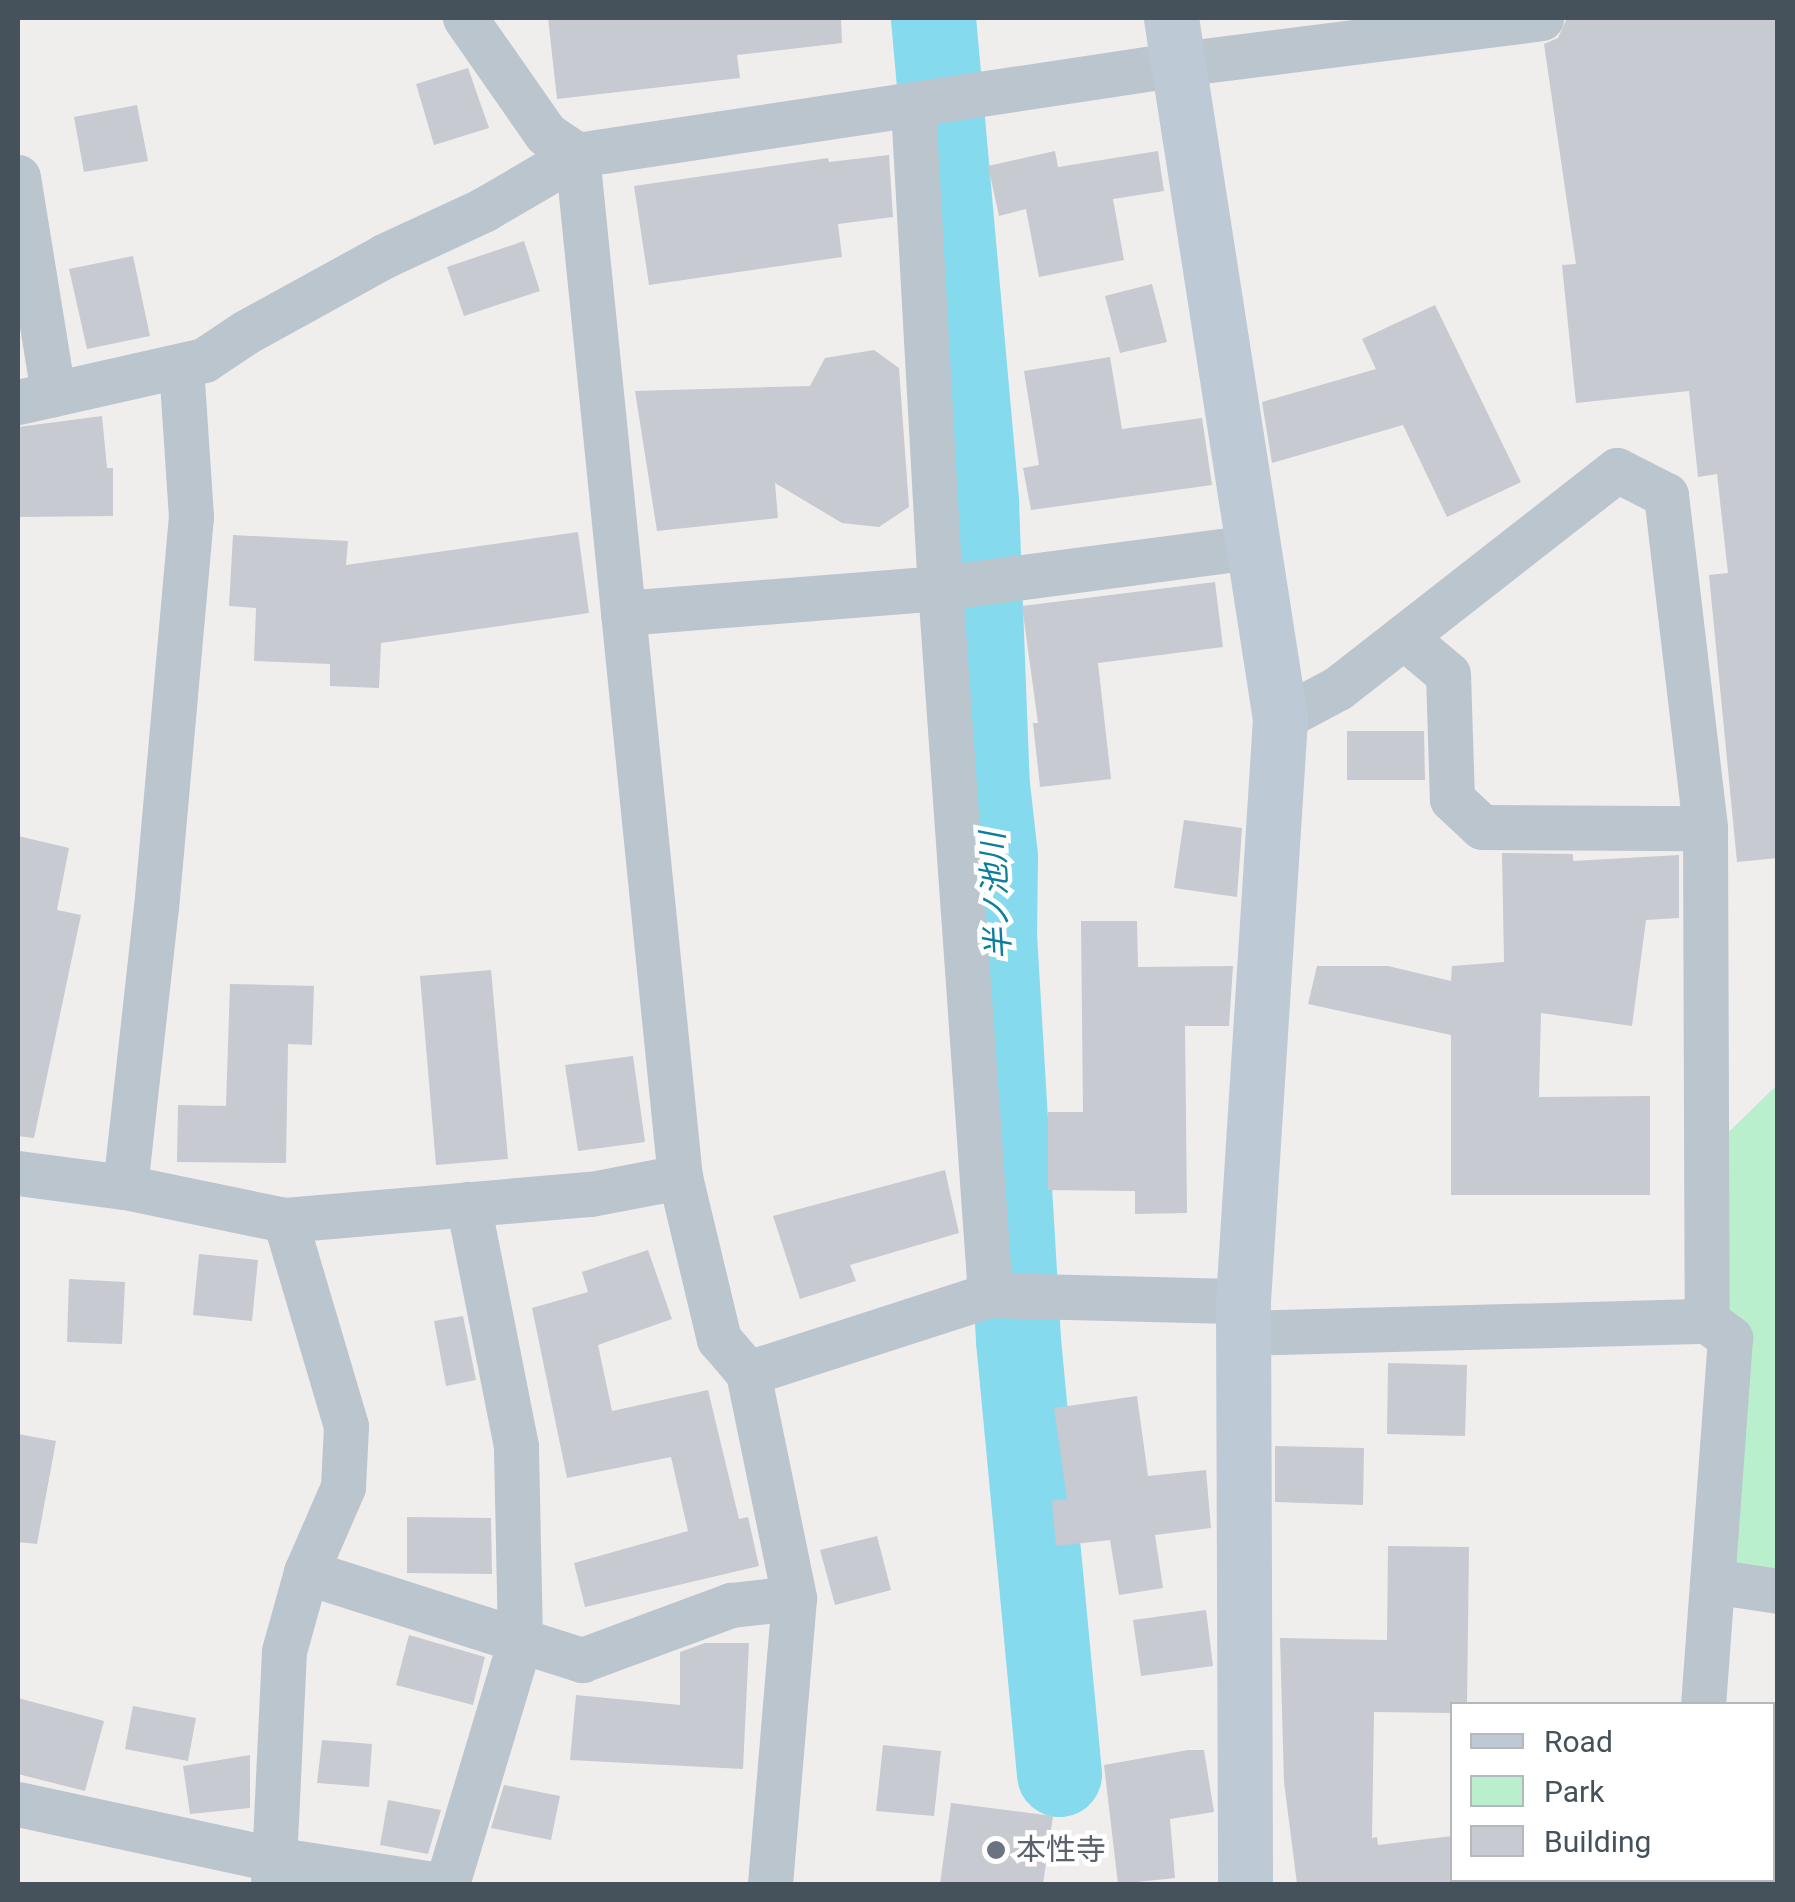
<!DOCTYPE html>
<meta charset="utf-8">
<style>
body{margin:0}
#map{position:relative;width:1795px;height:1902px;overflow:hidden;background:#f0eded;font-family:Roboto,"Noto Sans JP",sans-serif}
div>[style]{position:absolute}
.green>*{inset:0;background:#baefce}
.river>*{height:85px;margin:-42.5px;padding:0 42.5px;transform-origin:42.5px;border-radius:42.5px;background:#85daee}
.building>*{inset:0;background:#c7cad0}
.street>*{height:45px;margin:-22.5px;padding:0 22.5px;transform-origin:22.5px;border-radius:22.5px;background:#bbc5cd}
.secondary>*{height:55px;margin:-27.5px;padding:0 27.5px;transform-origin:27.5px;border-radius:27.5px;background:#bdc9d5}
.dots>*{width:28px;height:28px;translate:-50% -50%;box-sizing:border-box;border:5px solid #fff;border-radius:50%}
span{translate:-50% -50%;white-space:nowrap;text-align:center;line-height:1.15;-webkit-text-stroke:9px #fff;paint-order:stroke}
.worship-label{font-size:30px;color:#5b616d}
.left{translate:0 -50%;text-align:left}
.water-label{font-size:32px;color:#0a7f9b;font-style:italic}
.frame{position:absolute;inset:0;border:20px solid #45515b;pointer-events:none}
.legend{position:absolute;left:1450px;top:1702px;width:325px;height:180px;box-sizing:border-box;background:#fff;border:2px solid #b5b9bd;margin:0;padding:12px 18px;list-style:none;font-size:30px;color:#45515b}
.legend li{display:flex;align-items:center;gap:20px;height:50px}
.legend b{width:50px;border:2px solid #b5b9bd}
</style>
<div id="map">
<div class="green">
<div style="clip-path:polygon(1777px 1085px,1777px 1594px,1712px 1581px,1706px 1154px)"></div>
</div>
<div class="river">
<div style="left:933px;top:18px;width:487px;rotate:84.9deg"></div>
<div style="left:976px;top:503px;width:282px;rotate:87.8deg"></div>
<div style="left:987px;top:785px;width:71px;rotate:83.6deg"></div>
<div style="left:995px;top:856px;width:79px;rotate:90.7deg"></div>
<div style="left:994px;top:935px;width:406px;rotate:86.6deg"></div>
<div style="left:1018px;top:1340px;width:436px;rotate:84.6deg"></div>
</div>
<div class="building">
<div style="clip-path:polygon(548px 18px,841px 18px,842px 43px,737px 55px,740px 78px,557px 99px)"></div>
<div style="clip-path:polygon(1567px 18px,1778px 18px,1778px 858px,1737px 862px,1709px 575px,1728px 573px,1717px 474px,1698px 477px,1689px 391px,1576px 403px,1562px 265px,1576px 264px,1544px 44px,1558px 38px)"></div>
<div style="clip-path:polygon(468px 68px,489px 128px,434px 145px,416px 84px)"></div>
<div style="clip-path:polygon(137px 105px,148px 161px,84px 172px,74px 117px)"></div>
<div style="clip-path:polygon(1055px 151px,1058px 167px,1158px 151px,1164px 191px,1113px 199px,1124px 260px,1039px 277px,1026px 209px,999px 216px,988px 166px)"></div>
<div style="clip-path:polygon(889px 155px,893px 217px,838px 224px,842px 257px,649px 285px,634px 186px,828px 158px,829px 162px)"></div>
<div style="clip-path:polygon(524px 241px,540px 291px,464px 316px,447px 267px)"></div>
<div style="clip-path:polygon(133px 256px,150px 336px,87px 349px,69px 269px)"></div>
<div style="clip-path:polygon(1152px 284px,1167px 342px,1120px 353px,1105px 296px)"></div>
<div style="clip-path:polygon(1435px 305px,1521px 482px,1447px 517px,1403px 425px,1272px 463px,1262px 402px,1376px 369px,1362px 339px)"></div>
<div style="clip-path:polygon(874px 350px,899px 368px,909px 507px,879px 527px,842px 523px,775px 483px,778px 518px,657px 531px,635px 391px,810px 386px,825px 358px)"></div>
<div style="clip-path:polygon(1110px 357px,1122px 429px,1202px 418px,1212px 485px,1031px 510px,1023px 468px,1039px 465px,1024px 371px)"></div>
<div style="clip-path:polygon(102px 416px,107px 468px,113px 468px,113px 516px,18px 517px,18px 427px)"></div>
<div style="clip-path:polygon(578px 532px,589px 613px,381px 643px,379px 688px,330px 686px,330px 664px,254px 661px,256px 608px,229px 606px,233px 535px,348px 541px,346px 565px)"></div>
<div style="clip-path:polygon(1215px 582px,1223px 647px,1098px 663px,1111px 779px,1040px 787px,1033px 723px,1038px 723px,1022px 606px)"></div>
<div style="clip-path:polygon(1347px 731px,1424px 731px,1425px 780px,1347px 780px)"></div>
<div style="clip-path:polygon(1184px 820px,1242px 828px,1237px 897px,1174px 888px)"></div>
<div style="clip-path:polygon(18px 836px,69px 848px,57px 910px,81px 915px,34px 1138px,18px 1136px)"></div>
<div style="clip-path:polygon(1502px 853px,1573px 854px,1573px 861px,1679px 855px,1679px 918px,1646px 920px,1632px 1026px,1541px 1013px,1539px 1097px,1650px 1096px,1650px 1195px,1451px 1195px,1451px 1035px,1308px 1004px,1317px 966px,1388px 966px,1451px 981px,1452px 966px,1504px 962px)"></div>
<div style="clip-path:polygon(1081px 921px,1137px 921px,1138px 967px,1233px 966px,1229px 1026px,1185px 1026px,1187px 1213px,1135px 1214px,1135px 1191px,1048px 1190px,1048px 1112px,1083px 1112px)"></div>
<div style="clip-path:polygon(491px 970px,508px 1159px,436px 1165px,420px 976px)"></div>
<div style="clip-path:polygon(230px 984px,314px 986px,312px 1045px,288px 1044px,286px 1163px,177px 1162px,178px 1105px,226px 1106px)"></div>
<div style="clip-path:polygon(633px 1056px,645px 1142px,578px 1151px,565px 1065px)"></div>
<div style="clip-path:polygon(945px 1170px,959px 1233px,850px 1265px,856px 1281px,800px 1299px,773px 1216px)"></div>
<div style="clip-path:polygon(648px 1250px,672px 1319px,598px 1345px,612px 1411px,708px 1390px,739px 1519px,748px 1517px,759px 1566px,585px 1607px,574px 1563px,688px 1531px,671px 1457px,567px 1478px,532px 1308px,588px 1292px,582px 1272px)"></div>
<div style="clip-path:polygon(199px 1254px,258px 1260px,252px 1321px,193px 1315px)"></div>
<div style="clip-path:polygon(69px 1279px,125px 1282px,122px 1344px,67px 1342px)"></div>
<div style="clip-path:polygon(463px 1316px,476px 1380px,446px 1386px,434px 1321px)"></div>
<div style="clip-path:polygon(1388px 1363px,1467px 1365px,1465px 1436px,1387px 1434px)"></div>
<div style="clip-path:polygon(1137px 1396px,1148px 1476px,1206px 1470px,1211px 1528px,1155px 1535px,1163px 1588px,1119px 1595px,1110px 1540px,1056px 1546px,1052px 1501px,1067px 1499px,1054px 1408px)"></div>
<div style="clip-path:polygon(18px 1434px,56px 1441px,37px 1544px,18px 1542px)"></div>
<div style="clip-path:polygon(1275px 1446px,1364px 1448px,1363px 1505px,1275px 1502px)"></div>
<div style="clip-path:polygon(407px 1517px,491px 1518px,492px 1574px,407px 1573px)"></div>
<div style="clip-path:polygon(877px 1536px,891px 1590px,835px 1605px,820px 1550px)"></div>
<div style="clip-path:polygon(1388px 1546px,1469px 1547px,1467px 1704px,1452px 1704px,1452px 1713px,1374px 1712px,1372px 1838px,1377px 1837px,1378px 1845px,1452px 1836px,1452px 1884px,1297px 1884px,1284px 1782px,1280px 1638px,1387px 1640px)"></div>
<div style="clip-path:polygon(1206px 1610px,1213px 1666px,1141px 1676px,1133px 1620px)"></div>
<div style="clip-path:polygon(409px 1635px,485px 1657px,473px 1705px,396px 1685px)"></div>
<div style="clip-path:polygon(705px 1643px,749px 1643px,743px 1769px,570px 1760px,576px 1695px,680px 1705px,680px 1652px)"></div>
<div style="clip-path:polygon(18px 1698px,104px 1721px,85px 1791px,18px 1774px)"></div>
<div style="clip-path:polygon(133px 1706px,196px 1718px,188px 1761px,125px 1749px)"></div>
<div style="clip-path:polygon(322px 1740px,372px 1744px,369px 1787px,317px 1783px)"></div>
<div style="clip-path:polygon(883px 1745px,941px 1751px,934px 1816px,876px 1811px)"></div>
<div style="clip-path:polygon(1188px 1750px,1204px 1750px,1214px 1812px,1170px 1819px,1175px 1878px,1118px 1884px,1104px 1765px)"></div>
<div style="clip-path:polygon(250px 1755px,250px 1808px,190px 1814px,183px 1766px)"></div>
<div style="clip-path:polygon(504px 1785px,560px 1796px,551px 1840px,491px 1828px)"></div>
<div style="clip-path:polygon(388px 1800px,441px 1810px,428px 1854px,380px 1845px)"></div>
<div style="clip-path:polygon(951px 1803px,1053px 1816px,1043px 1884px,940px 1884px)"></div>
</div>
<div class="street">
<div style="left:465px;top:18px;width:141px;rotate:55.1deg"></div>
<div style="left:546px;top:134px;width:37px;rotate:34deg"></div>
<div style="left:913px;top:107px;width:482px;rotate:86.8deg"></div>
<div style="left:940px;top:588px;width:709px;rotate:85.95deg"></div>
<div style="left:577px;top:155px;width:1027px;rotate:84.25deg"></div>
<div style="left:680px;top:1177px;width:167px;rotate:76.5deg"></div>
<div style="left:719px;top:1339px;width:45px;rotate:49.5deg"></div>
<div style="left:748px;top:1373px;width:254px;rotate:-17.9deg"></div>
<div style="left:990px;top:1295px;width:253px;rotate:1.4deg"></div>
<div style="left:18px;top:177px;width:220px;rotate:80.8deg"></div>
<div style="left:18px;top:402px;width:191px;rotate:-12.7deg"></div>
<div style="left:204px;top:360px;width:50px;rotate:-33.7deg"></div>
<div style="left:246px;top:332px;width:158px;rotate:-28.8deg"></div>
<div style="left:384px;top:256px;width:109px;rotate:-24.9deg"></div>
<div style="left:483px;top:210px;width:109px;rotate:-30.3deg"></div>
<div style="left:577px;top:155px;width:609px;rotate:-8.6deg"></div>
<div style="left:1179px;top:64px;width:365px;rotate:-7.2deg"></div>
<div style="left:623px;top:613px;width:318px;rotate:-4.5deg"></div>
<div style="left:940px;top:588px;width:314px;rotate:-7.5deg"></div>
<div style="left:1404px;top:637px;width:57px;rotate:40.1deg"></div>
<div style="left:1448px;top:674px;width:125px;rotate:88.2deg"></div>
<div style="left:1452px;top:799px;width:41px;rotate:43deg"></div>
<div style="left:1482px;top:827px;width:223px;rotate:0.3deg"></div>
<div style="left:1280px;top:719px;width:66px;rotate:-28.1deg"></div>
<div style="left:1338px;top:688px;width:354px;rotate:-38deg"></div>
<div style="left:1617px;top:470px;width:55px;rotate:27deg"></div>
<div style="left:1666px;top:495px;width:335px;rotate:83.3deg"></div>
<div style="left:1705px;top:828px;width:493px;rotate:89.8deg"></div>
<div style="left:18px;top:1173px;width:108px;rotate:7.5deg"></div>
<div style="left:125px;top:1187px;width:163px;rotate:11.7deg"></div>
<div style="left:285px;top:1220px;width:307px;rotate:-4.9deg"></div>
<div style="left:591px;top:1194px;width:91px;rotate:-10.8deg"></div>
<div style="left:125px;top:1187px;width:281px;rotate:-83.7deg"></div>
<div style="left:156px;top:908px;width:393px;rotate:-84.9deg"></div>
<div style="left:191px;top:517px;width:151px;rotate:-93.8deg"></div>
<div style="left:1243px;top:1333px;width:464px;rotate:-1.5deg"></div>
<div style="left:1707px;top:1321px;width:29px;rotate:36deg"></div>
<div style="left:1730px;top:1338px;width:367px;rotate:94.2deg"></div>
<div style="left:748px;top:1373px;width:230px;rotate:78.4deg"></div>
<div style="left:794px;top:1598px;width:287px;rotate:94.8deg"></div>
<div style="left:306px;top:1572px;width:290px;rotate:17.7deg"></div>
<div style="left:582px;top:1660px;width:159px;rotate:-20.3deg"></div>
<div style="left:731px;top:1605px;width:63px;rotate:-6.3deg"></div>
<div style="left:1712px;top:1581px;width:67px;rotate:8.6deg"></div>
<div style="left:18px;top:1804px;width:261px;rotate:12.2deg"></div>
<div style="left:273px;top:1859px;width:162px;rotate:8.9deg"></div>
<div style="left:273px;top:1884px;width:233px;rotate:-87.3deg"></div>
<div style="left:284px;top:1651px;width:82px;rotate:-74.4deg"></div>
<div style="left:306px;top:1572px;width:93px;rotate:-66.5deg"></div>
<div style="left:343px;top:1487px;width:61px;rotate:-87.2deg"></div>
<div style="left:346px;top:1426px;width:215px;rotate:-106.5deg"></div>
<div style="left:447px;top:1884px;width:255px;rotate:-73.3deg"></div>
<div style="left:520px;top:1640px;width:194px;rotate:-91.2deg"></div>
<div style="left:516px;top:1446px;width:247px;rotate:-101.2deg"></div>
<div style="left:1690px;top:1884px;width:4px;rotate:-76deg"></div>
</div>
<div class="secondary">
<div style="left:1171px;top:18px;width:709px;rotate:81.16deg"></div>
<div style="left:1280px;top:719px;width:583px;rotate:93.64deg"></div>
<div style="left:1243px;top:1301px;width:583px;rotate:89.8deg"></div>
</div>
<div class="dots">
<div style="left:996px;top:1850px;background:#6b7280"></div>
</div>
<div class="worship-label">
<span class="left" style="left:1016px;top:1850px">本性寺</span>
</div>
<div class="water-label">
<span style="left:996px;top:896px;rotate:-93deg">半ノ池川</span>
</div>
<div class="frame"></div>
<ul class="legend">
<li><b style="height:12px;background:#bdc9d5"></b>Road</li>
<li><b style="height:28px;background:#baefce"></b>Park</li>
<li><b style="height:28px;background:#c7cad0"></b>Building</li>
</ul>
</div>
